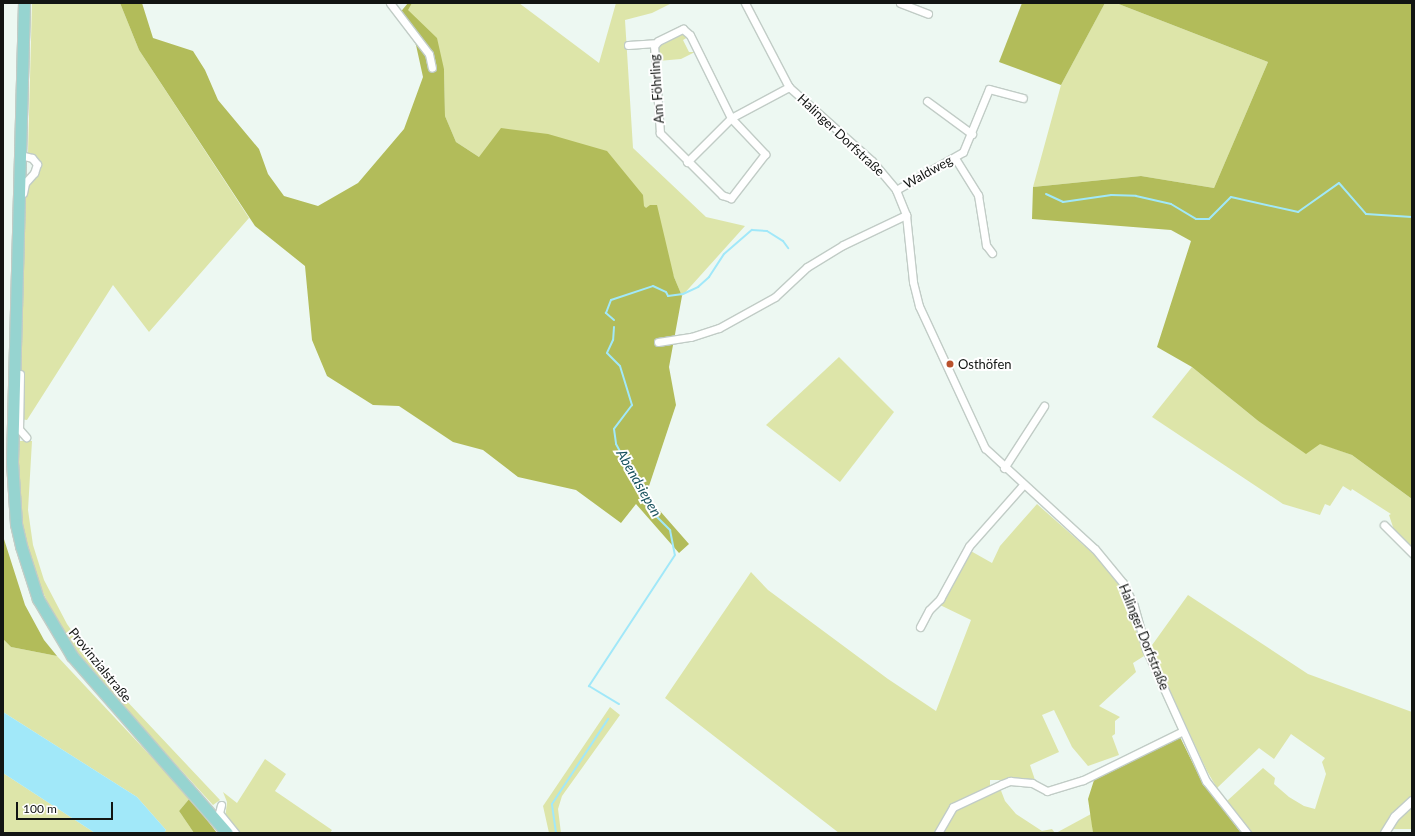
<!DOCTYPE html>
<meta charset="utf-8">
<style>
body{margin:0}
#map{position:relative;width:1415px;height:836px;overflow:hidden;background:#edf8f2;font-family:Lato,sans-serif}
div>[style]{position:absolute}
.green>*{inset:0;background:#dde5a9}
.forest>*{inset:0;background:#b2bc5a}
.water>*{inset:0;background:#a1e8f9}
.stream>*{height:2px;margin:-1px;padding:0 1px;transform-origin:1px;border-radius:1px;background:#a1e8f9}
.roads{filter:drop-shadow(1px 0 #c1ccc6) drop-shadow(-1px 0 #c1ccc6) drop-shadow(0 1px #c1ccc6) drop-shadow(0 -1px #c1ccc6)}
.minor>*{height:7px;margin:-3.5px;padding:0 3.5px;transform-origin:3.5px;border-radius:3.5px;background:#fff}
.tertiary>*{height:8px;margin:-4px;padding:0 4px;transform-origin:4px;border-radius:4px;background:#fff}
.primary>*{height:11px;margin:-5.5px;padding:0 5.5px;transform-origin:5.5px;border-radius:5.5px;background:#96d4d0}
.dots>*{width:11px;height:11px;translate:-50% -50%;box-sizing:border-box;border:2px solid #fff;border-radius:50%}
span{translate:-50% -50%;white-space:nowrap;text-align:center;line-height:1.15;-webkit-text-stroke:4px #fff;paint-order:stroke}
.street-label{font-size:13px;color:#121513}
.poi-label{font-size:13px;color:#121513}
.left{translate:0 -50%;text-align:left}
.water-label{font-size:14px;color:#19535f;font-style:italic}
.frame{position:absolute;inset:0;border:4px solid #121513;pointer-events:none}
.scale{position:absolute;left:16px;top:802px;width:97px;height:18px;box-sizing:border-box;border:2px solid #121513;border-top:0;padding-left:5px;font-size:12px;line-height:14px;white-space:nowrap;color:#121513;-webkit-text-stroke:3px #fff;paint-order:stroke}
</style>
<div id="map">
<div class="green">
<div style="clip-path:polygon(32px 3px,120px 3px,139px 50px,249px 218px,149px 332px,113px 285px,27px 420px,19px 419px,23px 190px,39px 171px,37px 157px,28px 153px)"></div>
<div style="clip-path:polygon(412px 3px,519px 3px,599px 63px,616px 3px,672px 3px,652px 13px,625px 20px,633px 148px,706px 217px,745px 226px,682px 296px,644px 206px,479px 157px,456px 142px,445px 116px,444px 69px,407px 9px)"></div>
<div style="clip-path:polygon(1105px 3px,1116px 3px,1268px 62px,1214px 188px,1141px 176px,1033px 187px,1061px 85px)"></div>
<div style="clip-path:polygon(681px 33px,688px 37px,683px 40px,689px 52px,695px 52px,681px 59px,658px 61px,659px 44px)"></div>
<div style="clip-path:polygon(839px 357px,894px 412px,840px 482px,766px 425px)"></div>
<div style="clip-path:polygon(1192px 367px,1257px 420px,1352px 455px,1412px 499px,1412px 549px,1394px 530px,1389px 515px,1391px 514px,1352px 489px,1351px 491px,1343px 486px,1330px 506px,1325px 504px,1320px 515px,1283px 504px,1152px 417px)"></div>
<div style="clip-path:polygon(18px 441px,32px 441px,28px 510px,33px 545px,44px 580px,67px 624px,106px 679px,220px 800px,213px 805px,86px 666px,55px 621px,31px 563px,24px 538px,19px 497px)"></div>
<div style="clip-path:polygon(1037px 504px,1098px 558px,1118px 583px,1130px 610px,1144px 656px,1133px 663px,1136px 672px,1099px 706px,1120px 717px,1115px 721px,1115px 734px,1112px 736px,1119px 755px,1088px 766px,1072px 747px,1054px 710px,1042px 715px,1059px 752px,1030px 765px,1035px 780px,990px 780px,990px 793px,1000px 788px,1005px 801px,1016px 814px,1042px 831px,1052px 829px,1055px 833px,839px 833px,665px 698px,751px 572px,768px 590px,888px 679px,936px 711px,971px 620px,940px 605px,969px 550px,992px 563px,1000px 546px)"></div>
<div style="clip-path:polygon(1188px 595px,1308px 674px,1412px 712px,1412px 797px,1402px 805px,1382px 833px,1253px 833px,1227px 801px,1263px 768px,1275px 778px,1274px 784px,1289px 797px,1304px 806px,1315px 809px,1326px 774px,1322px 762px,1325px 758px,1291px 734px,1274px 759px,1259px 748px,1217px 788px,1207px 771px,1150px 648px)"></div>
<div style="clip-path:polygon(3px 639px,11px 647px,57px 656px,190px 798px,179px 811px,194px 833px,164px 833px,166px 830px,137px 797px,3px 712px)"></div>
<div style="clip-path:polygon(610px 707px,620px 715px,562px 796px,558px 809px,561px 833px,549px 833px,543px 806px)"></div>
<div style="clip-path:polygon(265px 759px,286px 774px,275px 791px,332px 830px,330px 833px,235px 833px,225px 820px,227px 802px,223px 792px,237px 803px)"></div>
<div style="clip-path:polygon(3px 773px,95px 833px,3px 833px)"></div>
<div style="clip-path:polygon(1412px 806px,1412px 829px,1391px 829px,1396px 821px)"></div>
<div style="clip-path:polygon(1091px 814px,1093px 833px,1056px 833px)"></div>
</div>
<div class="forest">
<div style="clip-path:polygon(120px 3px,142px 3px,153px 38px,193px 51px,205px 70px,218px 100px,259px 149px,268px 174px,284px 196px,318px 206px,358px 183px,404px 129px,423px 77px,416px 45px,398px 15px,408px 3px,412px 3px,408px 10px,437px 38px,444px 69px,445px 116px,456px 142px,479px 157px,501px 128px,548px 134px,607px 151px,643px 195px,644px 206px,646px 208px,650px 205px,657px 205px,674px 277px,682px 296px,669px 367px,676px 405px,646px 495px,689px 544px,679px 553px,636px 504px,621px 523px,576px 490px,518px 477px,483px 450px,453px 442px,399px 406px,373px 405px,327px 376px,312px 340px,305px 266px,255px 226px,139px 50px)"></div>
<div style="clip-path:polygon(1022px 3px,1105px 3px,1061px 85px,999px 62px)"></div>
<div style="clip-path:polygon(1116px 3px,1412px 3px,1412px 499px,1352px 455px,1320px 444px,1306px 454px,1257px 420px,1192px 367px,1157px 347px,1191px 241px,1171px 230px,1032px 219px,1033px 187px,1141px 176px,1214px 188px,1268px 62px)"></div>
<div style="clip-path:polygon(3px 536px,25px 605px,44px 640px,57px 656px,11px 647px,3px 639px)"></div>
<div style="clip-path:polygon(1179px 735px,1201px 780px,1241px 833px,1093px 833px,1088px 799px,1095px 777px)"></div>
<div style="clip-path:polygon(190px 798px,217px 833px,194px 833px,179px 811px)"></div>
</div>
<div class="water">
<div style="clip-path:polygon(3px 712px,137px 797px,166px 830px,164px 833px,95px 833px,3px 773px)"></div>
</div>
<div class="stream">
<div style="left:1046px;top:194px;width:19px;rotate:25deg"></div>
<div style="left:1063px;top:202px;width:49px;rotate:-8.3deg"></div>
<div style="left:1111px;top:195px;width:25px;rotate:2deg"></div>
<div style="left:1136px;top:196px;width:36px;rotate:13deg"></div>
<div style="left:1171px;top:204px;width:29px;rotate:31deg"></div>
<div style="left:1196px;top:219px;width:13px"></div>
<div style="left:1209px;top:219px;width:31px;rotate:-45deg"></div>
<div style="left:1231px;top:197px;width:69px;rotate:12.6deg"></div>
<div style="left:1298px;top:212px;width:50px;rotate:-35.3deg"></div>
<div style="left:1339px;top:183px;width:41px;rotate:48.9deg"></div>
<div style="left:1366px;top:214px;width:46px;rotate:3.7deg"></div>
<div style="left:614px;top:320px;width:11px;rotate:-139deg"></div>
<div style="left:606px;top:313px;width:14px;rotate:-69deg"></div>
<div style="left:611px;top:300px;width:44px;rotate:-18.4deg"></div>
<div style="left:653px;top:286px;width:14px;rotate:25deg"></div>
<div style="left:666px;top:292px;width:4px;rotate:63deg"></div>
<div style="left:668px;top:296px;width:15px;rotate:-8deg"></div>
<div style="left:683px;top:294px;width:17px;rotate:-25deg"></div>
<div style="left:698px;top:287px;width:15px;rotate:-42deg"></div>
<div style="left:709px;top:277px;width:27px;rotate:-57deg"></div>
<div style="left:724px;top:254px;width:37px;rotate:-41deg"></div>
<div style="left:752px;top:230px;width:15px;rotate:4deg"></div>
<div style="left:767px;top:231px;width:19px;rotate:32deg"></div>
<div style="left:783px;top:241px;width:9px;rotate:54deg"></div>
<div style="left:614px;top:327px;width:13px;rotate:94deg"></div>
<div style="left:613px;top:340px;width:14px;rotate:115deg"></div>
<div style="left:607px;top:353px;width:18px;rotate:45deg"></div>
<div style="left:620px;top:366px;width:41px;rotate:72.9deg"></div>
<div style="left:632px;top:405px;width:30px;rotate:127deg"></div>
<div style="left:614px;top:429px;width:15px;rotate:82deg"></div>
<div style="left:616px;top:444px;width:80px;rotate:61.5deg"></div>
<div style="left:654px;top:514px;width:23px;rotate:45deg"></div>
<div style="left:670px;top:530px;width:25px;rotate:79deg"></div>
<div style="left:675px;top:555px;width:157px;rotate:123.3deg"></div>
<div style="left:589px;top:686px;width:35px;rotate:31deg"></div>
<div style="left:556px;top:833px;width:29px;rotate:-98deg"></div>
<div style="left:552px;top:804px;width:102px;rotate:-56.6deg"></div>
</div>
<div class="roads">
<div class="minor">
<div style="left:390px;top:3px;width:64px;rotate:52.6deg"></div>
<div style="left:429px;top:54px;width:14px;rotate:78deg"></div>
<div style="left:745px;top:3px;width:95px;rotate:62.4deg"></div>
<div style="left:789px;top:87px;width:111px;rotate:41.7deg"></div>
<div style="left:872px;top:161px;width:38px;rotate:50deg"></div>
<div style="left:896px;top:190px;width:27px;rotate:68deg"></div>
<div style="left:906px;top:215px;width:67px;rotate:84deg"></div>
<div style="left:913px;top:282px;width:25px;rotate:76deg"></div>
<div style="left:919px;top:306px;width:157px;rotate:65.1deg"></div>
<div style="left:985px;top:448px;width:149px;rotate:42.6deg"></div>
<div style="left:1095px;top:549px;width:44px;rotate:50.5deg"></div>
<div style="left:1123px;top:583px;width:25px;rotate:64deg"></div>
<div style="left:1134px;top:606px;width:45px;rotate:74.4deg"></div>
<div style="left:1146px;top:649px;width:145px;rotate:65.6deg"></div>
<div style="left:1206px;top:781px;width:66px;rotate:51.7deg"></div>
<div style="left:900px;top:3px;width:30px;rotate:21deg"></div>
<div style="left:683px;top:29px;width:9px;rotate:41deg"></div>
<div style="left:690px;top:35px;width:93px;rotate:63.7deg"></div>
<div style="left:731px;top:118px;width:50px;rotate:46.6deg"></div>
<div style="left:765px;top:154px;width:56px;rotate:127.7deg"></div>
<div style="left:731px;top:198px;width:9px;rotate:-162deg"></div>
<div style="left:722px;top:195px;width:88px;rotate:-135deg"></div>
<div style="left:660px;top:133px;width:87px;rotate:-93.9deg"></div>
<div style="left:654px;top:46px;width:6px;rotate:-51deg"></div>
<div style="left:658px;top:41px;width:28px;rotate:-26deg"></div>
<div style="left:628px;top:45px;width:27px;rotate:-4deg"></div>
<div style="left:927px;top:101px;width:56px;rotate:36.3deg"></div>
<div style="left:20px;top:155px;width:12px;rotate:14deg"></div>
<div style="left:32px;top:158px;width:8px;rotate:50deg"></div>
<div style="left:37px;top:164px;width:9px;rotate:108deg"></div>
<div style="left:34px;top:173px;width:13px;rotate:132deg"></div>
<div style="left:25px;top:183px;width:10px;rotate:101deg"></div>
<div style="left:955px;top:158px;width:44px;rotate:58.1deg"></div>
<div style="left:978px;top:195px;width:51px;rotate:80.9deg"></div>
<div style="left:986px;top:245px;width:10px;rotate:53deg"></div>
<div style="left:687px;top:162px;width:62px;rotate:-45deg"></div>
<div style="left:731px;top:118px;width:66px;rotate:-28.1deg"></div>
<div style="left:896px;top:190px;width:77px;rotate:-29.6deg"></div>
<div style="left:963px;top:152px;width:68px;rotate:-67.6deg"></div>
<div style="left:989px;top:89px;width:35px;rotate:15deg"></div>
<div style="left:658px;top:342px;width:33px;rotate:-9deg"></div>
<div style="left:691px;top:337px;width:29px;rotate:-18deg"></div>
<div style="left:719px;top:328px;width:64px;rotate:-29deg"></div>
<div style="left:775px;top:297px;width:44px;rotate:-43.2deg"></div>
<div style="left:807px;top:267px;width:42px;rotate:-31.4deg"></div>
<div style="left:843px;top:245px;width:70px;rotate:-25.5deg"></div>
<div style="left:20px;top:374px;width:55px;rotate:91deg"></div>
<div style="left:19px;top:429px;width:11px;rotate:49deg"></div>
<div style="left:1004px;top:468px;width:74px;rotate:-57.2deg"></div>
<div style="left:1384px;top:525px;width:40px;rotate:45deg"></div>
<div style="left:920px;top:627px;width:19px;rotate:-62deg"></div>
<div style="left:929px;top:610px;width:16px;rotate:-45deg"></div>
<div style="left:940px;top:599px;width:60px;rotate:-61.3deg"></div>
<div style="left:969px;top:546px;width:81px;rotate:-48.5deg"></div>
<div style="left:221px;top:805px;width:8px;rotate:104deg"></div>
<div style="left:219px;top:813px;width:26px;rotate:51deg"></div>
<div style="left:938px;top:833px;width:30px;rotate:-60deg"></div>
<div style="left:953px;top:807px;width:54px;rotate:-25.1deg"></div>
<div style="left:1002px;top:784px;width:9px;rotate:-21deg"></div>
<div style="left:1010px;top:781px;width:22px;rotate:5deg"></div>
<div style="left:1032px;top:783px;width:17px;rotate:28deg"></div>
<div style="left:1047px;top:791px;width:38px;rotate:-17deg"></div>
<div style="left:1083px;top:780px;width:111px;rotate:-26.1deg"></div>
</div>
<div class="tertiary">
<div style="left:1385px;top:833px;width:19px;rotate:-58deg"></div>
<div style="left:1395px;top:817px;width:23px;rotate:-43deg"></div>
</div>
<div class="primary">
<div style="left:24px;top:3px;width:459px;rotate:91.5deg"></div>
<div style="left:12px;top:462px;width:62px;rotate:86.3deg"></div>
<div style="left:16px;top:524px;width:23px;rotate:77deg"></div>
<div style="left:21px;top:546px;width:56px;rotate:72.2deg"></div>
<div style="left:38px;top:599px;width:66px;rotate:59.2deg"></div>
<div style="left:72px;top:656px;width:235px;rotate:48.8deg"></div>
</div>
</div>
<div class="dots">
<div style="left:950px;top:364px;background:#b9512c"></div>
</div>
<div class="street-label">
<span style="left:657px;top:89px;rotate:-94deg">Am Föhrling</span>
<span style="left:841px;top:135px;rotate:43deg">Halinger Dorfstraße</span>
<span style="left:928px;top:172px;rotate:-29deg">Waldweg</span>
<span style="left:1144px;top:637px;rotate:68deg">Halinger Dorfstraße</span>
<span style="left:100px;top:665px;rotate:51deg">Provinzialstraße</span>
</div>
<div class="poi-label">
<span class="left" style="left:958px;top:364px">Osthöfen</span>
</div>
<div class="water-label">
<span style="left:639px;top:483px;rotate:60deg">Abendsiepen</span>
</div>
<div class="frame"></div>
<div class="scale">100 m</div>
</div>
